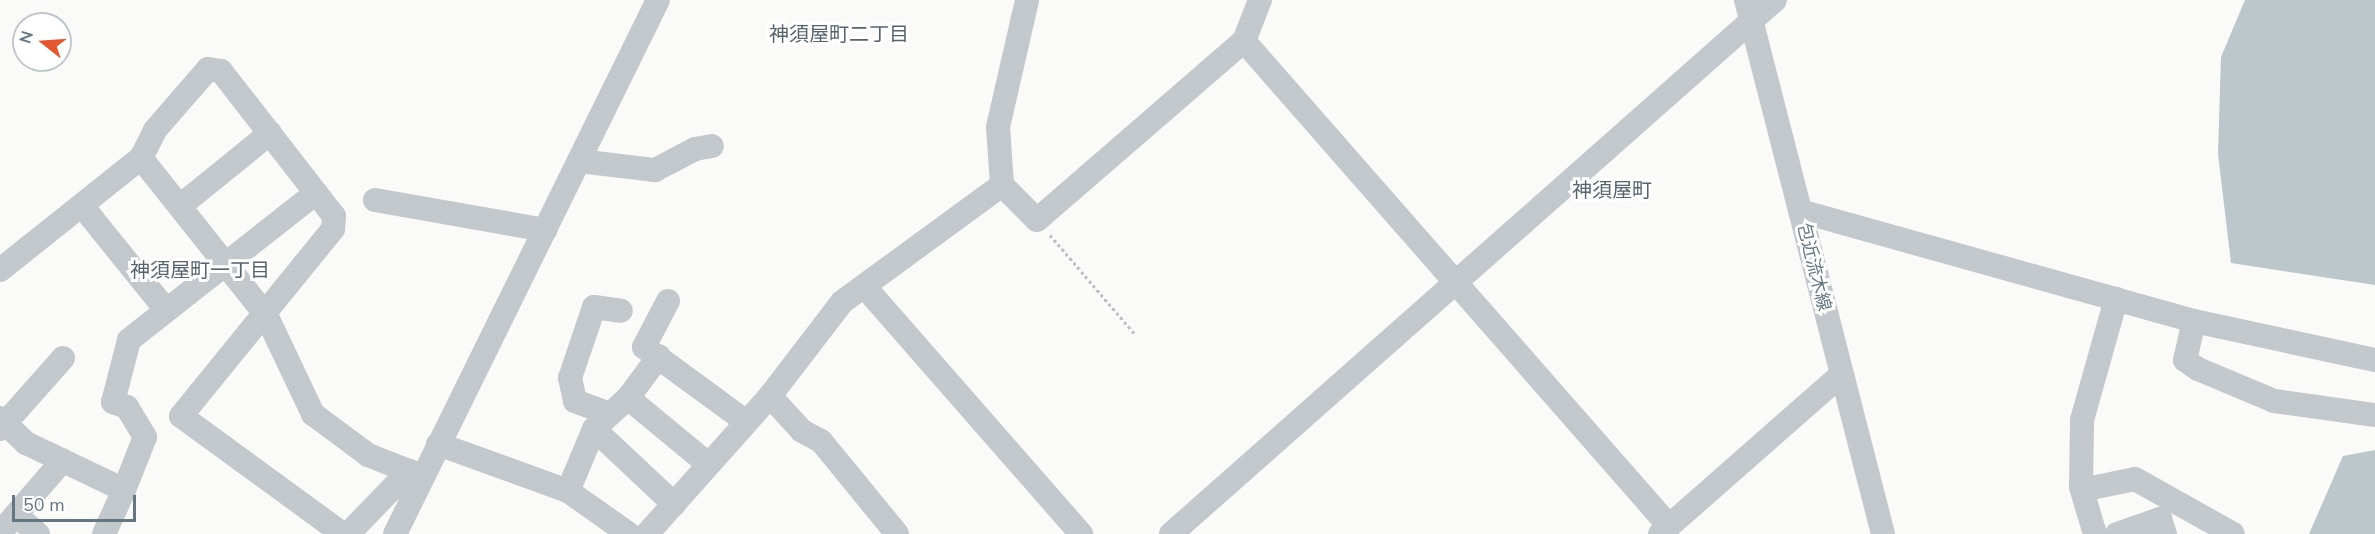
<!DOCTYPE html>
<meta charset="utf-8">
<style>
body{margin:0}
#map{position:relative;width:2375px;height:534px;overflow:hidden;background:#fafaf8;font-family:"Nunito Sans","Noto Sans JP",sans-serif}
div>[style]{position:absolute}
.water>*{inset:0;background:#bbc7cb}
.path>*{height:3px;margin-top:-1.5px;transform-origin:0;background:repeating-linear-gradient(90deg,#bbbfc2 0 3px,transparent 0 6px)}
.minor>*{height:24px;margin:-12px;padding:0 12px;transform-origin:12px;border-radius:12px;background:#c3c8cc}
span{translate:-50% -50%;white-space:nowrap;text-align:center;line-height:1.15;-webkit-text-stroke:6px #fff;paint-order:stroke}
.street-label{font-size:18px;color:#657683}
.neighbourhood-label{font-size:20px;color:#57646e}
.north{position:absolute;left:12px;top:12px;width:60px;height:60px;box-sizing:border-box;background:#fff;border:2px solid #c1c8cd;border-radius:50%;rotate:287deg;font-size:16px;font-weight:700;line-height:24px;text-align:center;color:#657683}
.north::after{content:'';display:block;margin:auto;width:21px;height:27px;background:#e4572e;clip-path:polygon(50% 0,100% 100%,50% 72%,0 100%)}
.scale{position:absolute;left:12px;top:495px;width:124px;height:27px;box-sizing:border-box;border:3px solid #657683;border-top:0;padding-left:8px;font-size:18px;line-height:21px;white-space:nowrap;color:#657683;-webkit-text-stroke:4px #fff;paint-order:stroke}
</style>
<div id="map">
<div class="water">
<div style="clip-path:polygon(2245px 0,2375px 0,2375px 285px,2231px 263px,2218px 154px,2221px 57px)"></div>
<div style="clip-path:polygon(2375px 450px,2375px 534px,2309px 534px,2343px 456px)"></div>
</div>
<div class="path">
<div style="left:1050px;top:235px;width:130px;rotate:49.4deg"></div>
</div>
<div class="minor">
<div style="left:1746px;top:0;width:551px;rotate:75.61deg"></div>
<div style="left:1244px;top:41px;width:645px;rotate:48.77deg"></div>
<div style="left:141px;top:158px;width:201px;rotate:51.5deg"></div>
<div style="left:266px;top:315px;width:110px;rotate:64.6deg"></div>
<div style="left:313px;top:414px;width:69px;rotate:36.7deg"></div>
<div style="left:368px;top:455px;width:58px;rotate:21.3deg"></div>
<div style="left:579px;top:161px;width:77px;rotate:6.8deg"></div>
<div style="left:655px;top:170px;width:45px;rotate:-27.7deg"></div>
<div style="left:695px;top:149px;width:17px;rotate:-10deg"></div>
<div style="left:1002px;top:185px;width:58px;rotate:-93.9deg"></div>
<div style="left:998px;top:127px;width:130px;rotate:-77.1deg"></div>
<div style="left:375px;top:200px;width:173px;rotate:10deg"></div>
<div style="left:180px;top:206px;width:116px;rotate:-39deg"></div>
<div style="left:83px;top:207px;width:132px;rotate:51.1deg"></div>
<div style="left:1800px;top:211px;width:409px;rotate:15.6deg"></div>
<div style="left:2194px;top:321px;width:185px;rotate:12.2deg"></div>
<div style="left:0;top:270px;width:180px;rotate:-38.5deg"></div>
<div style="left:141px;top:158px;width:31px;rotate:-63deg"></div>
<div style="left:155px;top:130px;width:81px;rotate:-49deg"></div>
<div style="left:208px;top:69px;width:13px;rotate:9deg"></div>
<div style="left:221px;top:71px;width:184px;rotate:52.1deg"></div>
<div style="left:334px;top:216px;width:13px;rotate:94deg"></div>
<div style="left:333px;top:229px;width:241px;rotate:129.1deg"></div>
<div style="left:181px;top:416px;width:200px;rotate:36.1deg"></div>
<div style="left:864px;top:286px;width:330px;rotate:48.8deg"></div>
<div style="left:668px;top:301px;width:52px;rotate:117.6deg"></div>
<div style="left:644px;top:347px;width:125px;rotate:36.2deg"></div>
<div style="left:2194px;top:321px;width:40px;rotate:103deg"></div>
<div style="left:2185px;top:360px;width:16px;rotate:35deg"></div>
<div style="left:2198px;top:369px;width:82px;rotate:22.8deg"></div>
<div style="left:2274px;top:401px;width:102px;rotate:7.9deg"></div>
<div style="left:770px;top:396px;width:47px;rotate:47.6deg"></div>
<div style="left:802px;top:431px;width:21px;rotate:28deg"></div>
<div style="left:821px;top:441px;width:120px;rotate:50.7deg"></div>
<div style="left:628px;top:398px;width:104px;rotate:39.5deg"></div>
<div style="left:610px;top:414px;width:37px;rotate:-160deg"></div>
<div style="left:575px;top:401px;width:24px;rotate:-102deg"></div>
<div style="left:570px;top:378px;width:75px;rotate:-71.3deg"></div>
<div style="left:594px;top:307px;width:27px;rotate:8deg"></div>
<div style="left:0;top:418px;width:36px;rotate:44deg"></div>
<div style="left:26px;top:443px;width:109px;rotate:25.6deg"></div>
<div style="left:124px;top:490px;width:48px;rotate:114.4deg"></div>
<div style="left:0;top:429px;width:95px;rotate:-48.4deg"></div>
<div style="left:594px;top:429px;width:110px;rotate:43.2deg"></div>
<div style="left:438px;top:444px;width:138px;rotate:19.9deg"></div>
<div style="left:568px;top:491px;width:75px;rotate:35.2deg"></div>
<div style="left:124px;top:490px;width:57px;rotate:-68.4deg"></div>
<div style="left:145px;top:437px;width:35px;rotate:-121deg"></div>
<div style="left:127px;top:407px;width:15px;rotate:-160deg"></div>
<div style="left:113px;top:402px;width:64px;rotate:-75.5deg"></div>
<div style="left:129px;top:340px;width:238px;rotate:-38.2deg"></div>
<div style="left:2082px;top:490px;width:54px;rotate:-11.7deg"></div>
<div style="left:2135px;top:479px;width:112px;rotate:29.3deg"></div>
<div style="left:568px;top:491px;width:67px;rotate:-67.2deg"></div>
<div style="left:594px;top:429px;width:46px;rotate:-42.4deg"></div>
<div style="left:628px;top:398px;width:52px;rotate:-53.6deg"></div>
<div style="left:16px;top:515px;width:29px;rotate:41deg"></div>
<div style="left:0;top:533px;width:96px;rotate:-49.2deg"></div>
<div style="left:348px;top:534px;width:88px;rotate:-45.9deg"></div>
<div style="left:395px;top:534px;width:595px;rotate:-63.78deg"></div>
<div style="left:647px;top:534px;width:185px;rotate:-48.3deg"></div>
<div style="left:770px;top:396px;width:118px;rotate:-52.5deg"></div>
<div style="left:842px;top:302px;width:198px;rotate:-36.2deg"></div>
<div style="left:1002px;top:185px;width:49px;rotate:45deg"></div>
<div style="left:1037px;top:220px;width:274px;rotate:-40.9deg"></div>
<div style="left:1244px;top:41px;width:44px;rotate:-68.7deg"></div>
<div style="left:1171px;top:534px;width:806px;rotate:-41.48deg"></div>
<div style="left:1660px;top:534px;width:242px;rotate:-41.3deg"></div>
<div style="left:2095px;top:534px;width:49px;rotate:-106.6deg"></div>
<div style="left:2081px;top:487px;width:67px;rotate:-89.1deg"></div>
<div style="left:2082px;top:420px;width:126px;rotate:-74.3deg"></div>
<div style="left:2117px;top:534px;width:46px;rotate:-19.2deg"></div>
<div style="left:2160px;top:519px;width:16px;rotate:72deg"></div>
</div>
<div class="street-label">
<span style="left:1814px;top:267px;rotate:76deg">包近流木線</span>
</div>
<div class="neighbourhood-label">
<span style="left:839px;top:34px">神須屋町二丁目</span>
<span style="left:1612px;top:190px">神須屋町</span>
<span style="left:200px;top:270px">神須屋町一丁目</span>
</div>
<div class="north">N</div>
<div class="scale">50 m</div>
</div>
